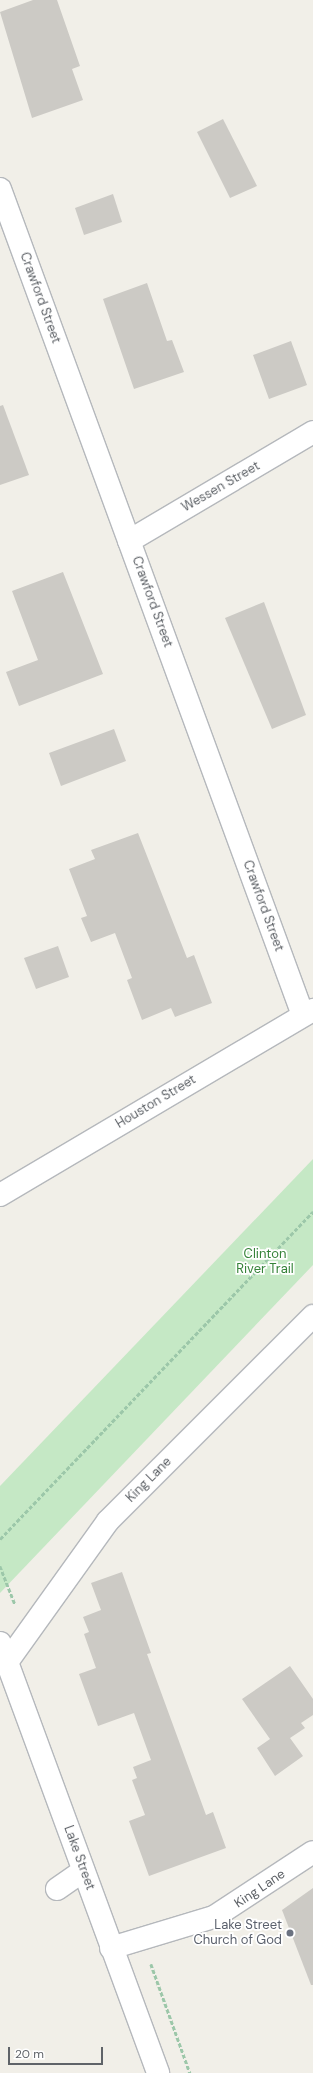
<!DOCTYPE html>
<style>
body{margin:0}
#map{position:relative;width:313px;height:2073px;overflow:hidden;background:#f1efe8;font-family:"DM Sans",sans-serif}
div>[style]{position:absolute}
.green>*{inset:0;background:#c5e8c5}
.building>*{inset:0;background:#cccac5}
.path>*{height:2.5px;margin-top:-1.25px;transform-origin:0;background:repeating-linear-gradient(90deg,#9cc7a9 0 4px,transparent 0 6px)}
.roads{filter:drop-shadow(1px 0 #b5b8bc) drop-shadow(-1px 0 #b5b8bc) drop-shadow(0 1px #b5b8bc) drop-shadow(0 -1px #b5b8bc)}
.minor>*{height:22px;margin:-11px;padding:0 11px;transform-origin:11px;border-radius:11px;background:#fff}
.dots>*{width:11px;height:11px;translate:-50% -50%;box-sizing:border-box;border:2px solid #fff;border-radius:50%}
span{translate:-50% -50%;white-space:nowrap;text-align:center;line-height:1.15;-webkit-text-stroke:3.5px #fff;paint-order:stroke}
.street-label{font-size:13px;color:#5f6368}
.park-label{font-size:13px;color:#348238}
.worship-label{font-size:13px;color:#5b616d}
.right{translate:-100% -50%;text-align:right}
.scale{position:absolute;left:8px;top:2047px;width:95px;height:18px;box-sizing:border-box;border:2px solid #5f6368;border-top:0;padding-left:5px;font-size:12px;line-height:14px;white-space:nowrap;color:#5f6368;-webkit-text-stroke:3px #fff;paint-order:stroke}
</style>
<div id="map">
<div class="green">
<div style="clip-path:polygon(313px 1159px,313px 1265px,0 1593px,0 1486px)"></div>
</div>
<div class="building">
<div style="clip-path:polygon(33px 0,57px 0,80px 66px,72px 69px,83px 100px,32px 118px,0 12px)"></div>
<div style="clip-path:polygon(223px 119px,257px 186px,230px 198px,197px 132px)"></div>
<div style="clip-path:polygon(113px 194px,122px 222px,84px 235px,75px 208px)"></div>
<div style="clip-path:polygon(147px 283px,167px 341px,172px 340px,184px 372px,134px 389px,103px 299px)"></div>
<div style="clip-path:polygon(291px 341px,307px 385px,269px 399px,253px 355px)"></div>
<div style="clip-path:polygon(3px 405px,29px 475px,0 485px,0 406px)"></div>
<div style="clip-path:polygon(63px 572px,103px 674px,19px 706px,6px 672px,38px 660px,12px 591px)"></div>
<div style="clip-path:polygon(264px 602px,306px 715px,272px 729px,225px 618px)"></div>
<div style="clip-path:polygon(114px 729px,126px 761px,61px 786px,49px 753px)"></div>
<div style="clip-path:polygon(138px 833px,187px 958px,194px 955px,212px 1003px,175px 1017px,171px 1008px,142px 1020px,127px 980px,132px 978px,115px 933px,91px 942px,81px 918px,87px 916px,69px 869px,95px 859px,91px 850px)"></div>
<div style="clip-path:polygon(58px 946px,69px 977px,36px 989px,24px 958px)"></div>
<div style="clip-path:polygon(122px 1572px,151px 1653px,147px 1654px,206px 1815px,213px 1812px,226px 1848px,149px 1876px,129px 1821px,145px 1815px,132px 1780px,137px 1778px,133px 1767px,151px 1760px,134px 1713px,98px 1726px,79px 1674px,96px 1668px,84px 1634px,89px 1632px,83px 1617px,101px 1610px,91px 1583px)"></div>
<div style="clip-path:polygon(290px 1666px,313px 1699px,313px 1715px,301px 1723px,305px 1728px,290px 1738px,303px 1756px,275px 1776px,257px 1748px,270px 1739px,242px 1699px)"></div>
<div style="clip-path:polygon(313px 1888px,313px 1985px,311px 1985px,282px 1910px)"></div>
</div>
<div class="path">
<div style="left:0;top:1539px;width:453px;rotate:-46.3deg"></div>
<div style="left:0;top:1566px;width:41px;rotate:68.5deg"></div>
<div style="left:151px;top:1964px;width:116px;rotate:70.3deg"></div>
</div>
<div class="roads">
<div class="minor">
<div style="left:0;top:189px;width:880px;rotate:69.86deg"></div>
<div style="left:129px;top:541px;width:214px;rotate:-30.6deg"></div>
<div style="left:0;top:1195px;width:364px;rotate:-30.6deg"></div>
<div style="left:0;top:1643px;width:458px;rotate:69.8deg"></div>
<div style="left:7px;top:1662px;width:173px;rotate:-54.4deg"></div>
<div style="left:108px;top:1521px;width:290px;rotate:-45deg"></div>
<div style="left:57px;top:1889px;width:32px;rotate:-35deg"></div>
<div style="left:111px;top:1948px;width:108px;rotate:-16.8deg"></div>
<div style="left:214px;top:1917px;width:118px;rotate:-33.3deg"></div>
</div>
</div>
<div class="dots">
<div style="left:290px;top:1933px;background:#6b7280"></div>
</div>
<div class="street-label">
<span style="left:40px;top:298px;rotate:70deg">Crawford Street</span>
<span style="left:221px;top:487px;rotate:-30deg">Wessen Street</span>
<span style="left:152px;top:602px;rotate:70deg">Crawford Street</span>
<span style="left:263px;top:906px;rotate:70deg">Crawford Street</span>
<span style="left:156px;top:1102px;rotate:-31deg">Houston Street</span>
<span style="left:149px;top:1480px;rotate:-45deg">King Lane</span>
<span style="left:79px;top:1858px;rotate:70deg">Lake Street</span>
<span style="left:260px;top:1889px;rotate:-34deg">King Lane</span>
</div>
<div class="park-label">
<span style="left:265px;top:1262px">Clinton<br>River Trail</span>
</div>
<div class="worship-label">
<span class="right" style="left:282px;top:1933px">Lake Street<br>Church of God</span>
</div>
<div class="scale">20 m</div>
</div>
